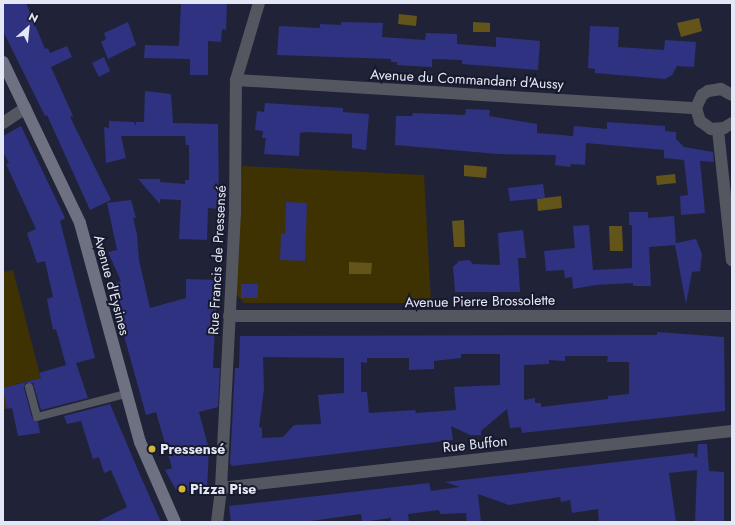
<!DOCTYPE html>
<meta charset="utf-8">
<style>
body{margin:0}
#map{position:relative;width:735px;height:525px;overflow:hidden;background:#202337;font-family:Jost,sans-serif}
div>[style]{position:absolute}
.green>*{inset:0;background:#3e3202}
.water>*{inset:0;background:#63541a}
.building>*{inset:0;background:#2f3280}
.lane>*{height:8px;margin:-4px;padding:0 4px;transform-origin:4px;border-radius:4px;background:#545660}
.street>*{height:12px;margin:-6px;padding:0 6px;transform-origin:6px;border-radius:6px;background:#545660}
.secondary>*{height:12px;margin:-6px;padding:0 6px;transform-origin:6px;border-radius:6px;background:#6e7181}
.dots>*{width:11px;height:11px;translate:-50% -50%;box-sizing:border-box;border:2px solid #171a2c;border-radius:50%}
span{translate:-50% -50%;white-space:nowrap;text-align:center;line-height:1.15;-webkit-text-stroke:4px #171a2c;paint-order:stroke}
.street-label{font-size:14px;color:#e4e7f5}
.poi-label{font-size:14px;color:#e4e7f5;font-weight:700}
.left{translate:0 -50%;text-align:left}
.frame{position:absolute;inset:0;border:4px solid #e4e7f5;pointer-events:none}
.north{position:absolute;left:8px;top:8px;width:40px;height:40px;-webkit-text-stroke:3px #171a2c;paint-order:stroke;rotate:27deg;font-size:11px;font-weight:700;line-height:16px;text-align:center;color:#e4e7f5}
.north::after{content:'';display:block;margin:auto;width:14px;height:18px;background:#e4e7f5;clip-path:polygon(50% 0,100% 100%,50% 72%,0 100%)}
</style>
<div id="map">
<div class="green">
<div style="clip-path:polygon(242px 166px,424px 175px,431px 303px,244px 303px,235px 293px)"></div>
<div style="clip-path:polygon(13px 270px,41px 379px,15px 384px,21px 406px,3px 409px,3px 272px)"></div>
</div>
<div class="water">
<div style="clip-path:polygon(399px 14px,417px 16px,416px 26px,398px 24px)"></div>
<div style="clip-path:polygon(699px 18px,702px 31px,681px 37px,677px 23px)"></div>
<div style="clip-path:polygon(473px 22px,490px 23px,490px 32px,473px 32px)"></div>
<div style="clip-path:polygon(464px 165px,487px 167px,486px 178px,464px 176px)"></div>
<div style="clip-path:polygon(675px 174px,676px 183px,657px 185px,656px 176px)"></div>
<div style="clip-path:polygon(561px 196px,562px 208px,538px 211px,537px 199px)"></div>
<div style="clip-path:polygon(464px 220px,465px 247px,454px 247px,452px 221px)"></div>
<div style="clip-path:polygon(609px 226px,622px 226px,623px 251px,610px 251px)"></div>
<div style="clip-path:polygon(349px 262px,372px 263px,371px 274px,349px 274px)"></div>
</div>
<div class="building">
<div style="clip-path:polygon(3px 3px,26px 3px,45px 49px,48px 48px,50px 53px,67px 46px,72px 57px,51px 67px,73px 116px,70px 117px,111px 200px,90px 210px,47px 115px,45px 116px,3px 31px)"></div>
<div style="clip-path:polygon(181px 3px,227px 3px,226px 30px,222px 29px,221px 42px,208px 41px,208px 75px,190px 75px,190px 59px,144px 58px,145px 45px,179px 46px)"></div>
<div style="clip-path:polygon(128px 22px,136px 45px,108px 59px,101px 42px,106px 39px,104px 33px)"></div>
<div style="clip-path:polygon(341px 22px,383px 23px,382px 37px,425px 40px,426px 33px,457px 34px,457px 44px,496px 47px,496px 37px,540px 41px,538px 70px,462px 64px,462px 60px,432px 59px,432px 67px,397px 65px,397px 62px,391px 62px,391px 59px,277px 55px,279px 26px,320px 28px,320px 24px,341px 25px)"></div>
<div style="clip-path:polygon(590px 26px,619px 27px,618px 47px,664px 50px,665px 40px,696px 42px,694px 67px,677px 66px,672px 75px,665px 79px,595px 73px,595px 69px,588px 68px)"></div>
<div style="clip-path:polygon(104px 57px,110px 71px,99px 77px,92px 63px)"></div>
<div style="clip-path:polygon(145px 91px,171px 94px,173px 123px,218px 124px,219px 209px,208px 208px,207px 240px,179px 239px,181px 200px,160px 199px,160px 204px,138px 179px,160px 179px,160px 182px,185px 184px,185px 180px,189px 180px,189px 145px,186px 145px,185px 136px,121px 136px,126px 158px,106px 163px,104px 127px,109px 128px,109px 121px,134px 122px,136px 126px,136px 122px,144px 122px)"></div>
<div style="clip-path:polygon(265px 103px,343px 108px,343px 112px,369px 114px,366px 150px,352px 148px,352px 134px,306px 132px,300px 133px,299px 156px,264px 154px,266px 138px,262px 138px,263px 131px,255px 130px,257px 111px,264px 112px)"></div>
<div style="clip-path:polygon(466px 109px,490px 110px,489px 116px,537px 124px,537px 133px,573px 136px,574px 126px,607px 129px,607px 122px,665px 126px,665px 131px,676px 132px,676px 139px,684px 147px,713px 152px,714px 162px,700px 161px,705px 213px,681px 215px,680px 196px,688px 195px,684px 160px,664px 158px,664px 150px,586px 143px,585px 165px,571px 164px,570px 167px,555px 165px,556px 155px,498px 154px,395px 145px,396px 116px,412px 116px,413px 113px,465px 115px)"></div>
<div style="clip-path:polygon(21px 126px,65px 218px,60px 221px,95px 358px,76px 363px,88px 398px,41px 410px,33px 383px,25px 383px,24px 388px,32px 418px,38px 422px,40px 433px,18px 436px,12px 408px,7px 409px,3px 388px,41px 378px,39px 373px,66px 365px,56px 329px,53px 330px,47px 299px,53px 297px,45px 261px,37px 263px,27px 233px,36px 229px,6px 164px,9px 163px,3px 152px,3px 136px)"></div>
<div style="clip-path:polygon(543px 184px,545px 198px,510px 201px,508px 188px)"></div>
<div style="clip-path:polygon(131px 200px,136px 218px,133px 218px,137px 234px,139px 260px,150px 308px,186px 298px,186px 279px,217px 280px,213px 368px,220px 368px,218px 407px,199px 412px,209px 449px,207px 490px,189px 494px,188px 491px,180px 492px,179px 489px,176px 490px,165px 470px,172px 468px,156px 412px,146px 415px,123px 332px,111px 286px,121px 281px,108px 252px,117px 250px,107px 203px)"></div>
<div style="clip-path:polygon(286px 202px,307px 203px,305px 261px,280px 260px,281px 234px,285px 234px)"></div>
<div style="clip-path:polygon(629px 212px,648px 212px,648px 218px,674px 216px,676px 243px,696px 239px,702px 254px,700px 271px,692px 272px,686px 304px,675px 245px,649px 247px,651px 286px,633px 286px,633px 283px,595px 285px,573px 289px,572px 277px,565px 278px,564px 270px,546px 271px,544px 251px,575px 248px,573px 226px,589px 225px,593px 270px,632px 268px,632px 225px,629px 225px)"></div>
<div style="clip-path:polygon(523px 230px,526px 258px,518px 258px,520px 292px,455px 292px,453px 267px,459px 261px,469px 260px,473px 264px,500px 265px,498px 233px)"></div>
<div style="clip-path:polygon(241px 284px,258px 284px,258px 298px,241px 298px)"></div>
<div style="clip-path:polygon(evenodd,657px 332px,724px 337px,725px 411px,522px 433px,521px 427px,510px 428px,507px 409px,481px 431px,481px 435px,470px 435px,451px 426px,453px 440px,232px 466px,230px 463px,235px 368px,239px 368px,240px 336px,657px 335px,657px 332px,461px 354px,500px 354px,500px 385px,454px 387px,456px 410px,416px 413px,415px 410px,369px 413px,367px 392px,361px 392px,361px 362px,367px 363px,367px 358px,409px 358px,409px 370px,434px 369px,434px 361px,461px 358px,461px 354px,657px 332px,565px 356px,608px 356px,607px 362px,629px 362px,629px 394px,608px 396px,608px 399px,541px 407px,541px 403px,535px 403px,535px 398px,524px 400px,524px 365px,549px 364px,549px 360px,565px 361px,565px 356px,657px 332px,263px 357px,344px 358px,344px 393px,318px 395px,321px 424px,294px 425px,283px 437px,262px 438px,262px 428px,259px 427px,264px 389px,263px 357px)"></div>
<div style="clip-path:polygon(110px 404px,140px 475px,161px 522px,97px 522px,127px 507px,111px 470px,104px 473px,99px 457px,93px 459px,81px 421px,67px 424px,64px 416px)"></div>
<div style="clip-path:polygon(698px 444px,707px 444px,709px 471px,724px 472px,724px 522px,695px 522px,697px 470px,669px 473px,676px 522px,599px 522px,598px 509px,572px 513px,570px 500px,561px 502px,560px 497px,509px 505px,478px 494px,481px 522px,467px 522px,466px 513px,440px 514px,439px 510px,408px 514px,409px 522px,391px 522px,391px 518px,362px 522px,361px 514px,304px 522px,231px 522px,229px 506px,429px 483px,431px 491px,460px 487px,445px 482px,694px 453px,695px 457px,697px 457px)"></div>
</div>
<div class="lane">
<div style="left:29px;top:387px;width:31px;rotate:75deg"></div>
<div style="left:37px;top:417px;width:91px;rotate:-14.6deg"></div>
</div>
<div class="street">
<div style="left:236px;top:80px;width:461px;rotate:3.5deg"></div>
<div style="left:732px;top:95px;width:13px;rotate:-151deg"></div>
<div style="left:721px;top:89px;width:13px;rotate:171deg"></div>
<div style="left:708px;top:91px;width:7px;rotate:146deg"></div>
<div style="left:702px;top:95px;width:14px;rotate:115deg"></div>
<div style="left:696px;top:108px;width:14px;rotate:73deg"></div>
<div style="left:700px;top:121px;width:14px;rotate:36deg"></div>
<div style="left:711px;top:129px;width:13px;rotate:-4deg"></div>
<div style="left:724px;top:128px;width:9px;rotate:-32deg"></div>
<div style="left:3px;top:123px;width:27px;rotate:-34deg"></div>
<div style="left:718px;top:130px;width:131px;rotate:83.9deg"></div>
<div style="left:229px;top:316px;width:503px"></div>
<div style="left:221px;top:488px;width:514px;rotate:-6.36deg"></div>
<div style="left:217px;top:522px;width:34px;rotate:-83deg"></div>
<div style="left:221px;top:488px;width:273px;rotate:-87.1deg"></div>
<div style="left:235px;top:215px;width:135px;rotate:-89.6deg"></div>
<div style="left:236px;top:80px;width:80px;rotate:-73.4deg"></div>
</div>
<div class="secondary">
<div style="left:3px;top:62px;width:178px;rotate:64.4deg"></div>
<div style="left:80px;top:223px;width:227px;rotate:74.7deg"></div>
<div style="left:140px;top:442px;width:87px;rotate:66.4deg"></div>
</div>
<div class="dots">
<div style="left:152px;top:449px;background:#d6b534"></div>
<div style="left:182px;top:489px;background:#d6b534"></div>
</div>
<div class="street-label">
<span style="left:467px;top:79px;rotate:3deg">Avenue du Commandant d'Aussy</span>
<span style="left:217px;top:260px;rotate:-87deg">Rue Francis de Pressensé</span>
<span style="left:112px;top:285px;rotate:75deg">Avenue d'Eysines</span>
<span style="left:480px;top:301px;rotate:-1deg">Avenue Pierre Brossolette</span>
<span style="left:475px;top:444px;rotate:-6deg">Rue Buffon</span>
</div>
<div class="poi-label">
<span class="left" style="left:160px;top:449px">Pressensé</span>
<span class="left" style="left:190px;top:489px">Pizza Pise</span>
</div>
<div class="frame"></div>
<div class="north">N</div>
</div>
